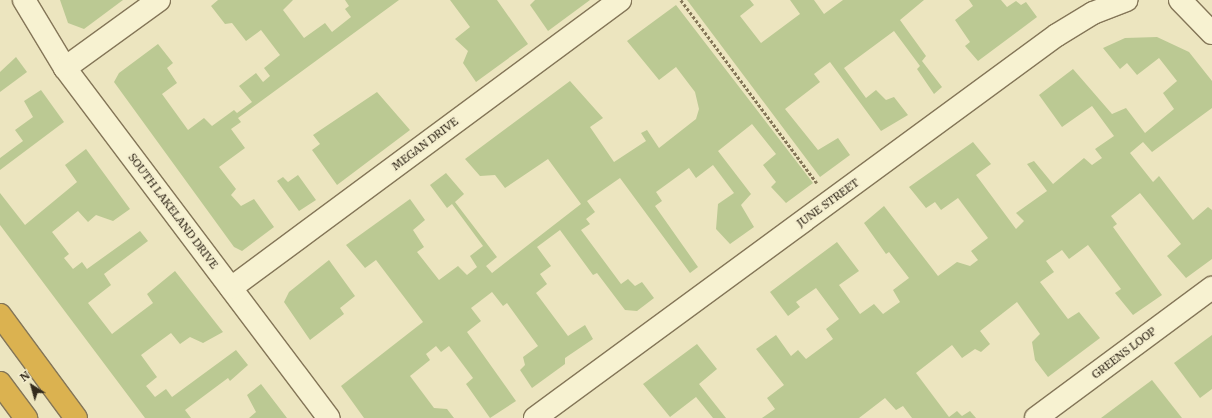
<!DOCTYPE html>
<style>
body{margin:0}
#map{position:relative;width:1212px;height:418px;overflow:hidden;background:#ece5bf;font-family:Merriweather,serif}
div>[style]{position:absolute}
.green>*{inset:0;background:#bbc993}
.path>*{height:2.5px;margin-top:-1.25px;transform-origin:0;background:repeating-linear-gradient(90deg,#847658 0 3px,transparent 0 5px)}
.roads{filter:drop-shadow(1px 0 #847658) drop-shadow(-1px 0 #847658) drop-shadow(0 1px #847658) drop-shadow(0 -1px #847658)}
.street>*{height:22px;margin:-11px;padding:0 11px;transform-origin:11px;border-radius:11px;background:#f7f2d1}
.highway>*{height:22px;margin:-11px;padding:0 11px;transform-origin:11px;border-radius:11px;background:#dbb250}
span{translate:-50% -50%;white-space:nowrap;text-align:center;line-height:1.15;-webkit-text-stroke:4px #f4eece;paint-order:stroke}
.street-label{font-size:11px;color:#342b1c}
.north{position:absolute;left:12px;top:366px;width:40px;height:40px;-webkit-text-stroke:3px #f4eece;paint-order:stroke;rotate:323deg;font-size:11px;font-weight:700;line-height:16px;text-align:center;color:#342b1c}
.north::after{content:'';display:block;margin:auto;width:14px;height:18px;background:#342b1c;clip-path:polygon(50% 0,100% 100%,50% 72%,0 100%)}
</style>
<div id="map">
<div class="green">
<div style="clip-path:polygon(60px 0,123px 0,84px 29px,68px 23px)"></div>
<div style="clip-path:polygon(218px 0,293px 0,283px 10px,304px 38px,325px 23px,332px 32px,351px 17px,345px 9px,349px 6px,345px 0,399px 0,238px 118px,241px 122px,231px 129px,245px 148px,219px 167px,236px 189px,231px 195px,241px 206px,254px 199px,274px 227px,242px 251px,234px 247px,114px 82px,119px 73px,158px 44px,173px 63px,167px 68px,177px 83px,162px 94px,188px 130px,204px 118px,212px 126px,234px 110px,237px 113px,252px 102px,239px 86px,256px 73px,263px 82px,270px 76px,264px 68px,280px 55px,261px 30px,246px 41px,232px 23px,225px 24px,211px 6px)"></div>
<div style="clip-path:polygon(450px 0,497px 0,528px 44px,476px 82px,463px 63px,468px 51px,455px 39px,470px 27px)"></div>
<div style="clip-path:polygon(535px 0,590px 0,548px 31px,530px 5px)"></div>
<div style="clip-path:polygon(687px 0,750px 0,754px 5px,740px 16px,761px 43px,800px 14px,790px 0,814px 0,824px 14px,843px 0,924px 0,900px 20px,926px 56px,922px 61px,942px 87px,934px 94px,917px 69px,920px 66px,894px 31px,844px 68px,866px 98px,876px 90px,886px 100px,894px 97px,908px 115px,881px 131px,830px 62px,814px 74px,820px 82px,785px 109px,818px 150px,838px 138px,850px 155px,820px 177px)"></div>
<div style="clip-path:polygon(969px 0,1001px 0,1007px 7px,1016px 1px,1021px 5px,1026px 2px,1037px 17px,978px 61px,965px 46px,970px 42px,955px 20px,973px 6px)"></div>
<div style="clip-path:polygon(676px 5px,813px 183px,786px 203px,771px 187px,776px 182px,763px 165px,776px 154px,752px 124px,718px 151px,751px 194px,741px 205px,754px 227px,730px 244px,716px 229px,718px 204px,734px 193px,713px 165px,696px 178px,689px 168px,656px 192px,662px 201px,655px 206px,698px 267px,690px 273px,620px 178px,587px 201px,595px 212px,586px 219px,590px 224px,581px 230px,621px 284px,628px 279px,635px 286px,642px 282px,654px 298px,637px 311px,625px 310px,597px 273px,593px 275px,560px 230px,537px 247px,551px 266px,540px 274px,547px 284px,536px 293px,568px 336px,585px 325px,593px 339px,565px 358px,565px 364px,532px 388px,520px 370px,525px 365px,523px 357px,538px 346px,507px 303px,503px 306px,492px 292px,471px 308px,481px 321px,467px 332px,516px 401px,490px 418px,466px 384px,473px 378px,449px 346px,441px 352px,436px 346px,426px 354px,430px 360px,410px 376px,434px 408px,447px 409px,454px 418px,364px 418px,341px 386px,423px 322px,376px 260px,365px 268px,346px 245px,410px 199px,425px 220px,413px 230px,424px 247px,417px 252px,439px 280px,458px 266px,467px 275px,477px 267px,470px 256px,483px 246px,452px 204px,447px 208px,430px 185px,446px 173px,464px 194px,455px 202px,497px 257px,486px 266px,492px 273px,581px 204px,548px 159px,505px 188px,495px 175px,480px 176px,465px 159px,570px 81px,603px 118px,590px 127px,614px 162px,646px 141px,641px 133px,647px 130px,659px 148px,696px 119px,699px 109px,695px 92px,676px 67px,659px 80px,627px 41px)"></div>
<div style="clip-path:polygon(1157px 37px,1189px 52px,1212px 81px,1212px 108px,1152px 152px,1143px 142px,1130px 153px,1153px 182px,1159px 176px,1193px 220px,1208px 207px,1212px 210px,1212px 259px,1186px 278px,1167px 256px,1181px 244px,1140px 193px,1111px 216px,1117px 224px,1113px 227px,1162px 295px,1133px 315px,1115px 293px,1121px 289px,1088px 245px,1069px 259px,1062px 250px,1046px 261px,1054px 272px,1040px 282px,1068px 319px,1079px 312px,1100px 338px,1048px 377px,1035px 360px,1032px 342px,1040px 334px,1017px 302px,980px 331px,990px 344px,981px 352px,975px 349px,962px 358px,952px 345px,916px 373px,949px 417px,957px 411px,962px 416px,970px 411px,976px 418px,912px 418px,903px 406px,896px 410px,885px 398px,859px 418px,762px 418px,775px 409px,767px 398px,784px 385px,756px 349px,776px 335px,791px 356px,798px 350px,806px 359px,833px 339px,826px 329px,839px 319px,816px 288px,796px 302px,800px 307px,788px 316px,770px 292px,837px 242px,859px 271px,839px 285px,860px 314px,874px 304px,883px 314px,900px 302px,893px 290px,909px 278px,889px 252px,886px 254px,864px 223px,884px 206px,938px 276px,957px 262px,970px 266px,978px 260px,971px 251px,988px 238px,958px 198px,941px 210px,935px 202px,926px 208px,909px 187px,973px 142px,991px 164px,976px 175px,1016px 229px,1024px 221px,1016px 213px,1047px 191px,1027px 164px,1034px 161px,1053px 184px,1084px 158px,1092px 165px,1102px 158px,1095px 149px,1114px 136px,1092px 106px,1062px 127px,1039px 95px,1073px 69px,1112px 114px,1126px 108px,1145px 133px,1174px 109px,1163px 93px,1177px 81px,1159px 58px,1137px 75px,1127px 63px,1120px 69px,1103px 48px,1125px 38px)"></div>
<div style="clip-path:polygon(16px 57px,27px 72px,0 92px,0 72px)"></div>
<div style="clip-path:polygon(41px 90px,64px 122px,0 170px,0 158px,23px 141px,15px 130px,33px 117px,24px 101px)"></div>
<div style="clip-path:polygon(377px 92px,410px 130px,337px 185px,312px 150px,320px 144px,313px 135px)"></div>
<div style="clip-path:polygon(86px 149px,130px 209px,113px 221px,96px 215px,88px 222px,78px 211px,52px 232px,69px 254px,64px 258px,73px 269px,82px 262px,87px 269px,140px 231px,148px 241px,104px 274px,111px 285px,88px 303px,112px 334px,153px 303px,147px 294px,175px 271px,223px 332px,203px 343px,190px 337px,180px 344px,171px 333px,141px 355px,157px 377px,146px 386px,155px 397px,166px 389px,172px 397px,236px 350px,248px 365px,230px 381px,228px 378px,185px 410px,191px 418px,145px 418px,0 225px,0 193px,25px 225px,77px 182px,65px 165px)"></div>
<div style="clip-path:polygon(298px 175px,316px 200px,299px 211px,277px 181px,283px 177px,288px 182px)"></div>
<div style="clip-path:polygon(329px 260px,355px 296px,340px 308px,344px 314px,310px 340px,284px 302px,289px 292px)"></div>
<div style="clip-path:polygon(1212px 335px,1212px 389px,1200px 398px,1174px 363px)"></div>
<div style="clip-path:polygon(697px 344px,717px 369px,699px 384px,726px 418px,713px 418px,696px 397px,670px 417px,643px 384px)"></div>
<div style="clip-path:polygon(1152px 380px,1182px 418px,1101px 418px)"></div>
<div style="clip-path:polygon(261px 384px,287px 418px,249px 418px,256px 412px,247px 395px)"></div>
</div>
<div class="path">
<div style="left:681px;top:0;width:228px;rotate:53.4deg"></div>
</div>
<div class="roads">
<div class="street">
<div style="left:24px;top:0;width:79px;rotate:58.9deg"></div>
<div style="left:65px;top:68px;width:438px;rotate:53deg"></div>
<div style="left:1180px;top:0;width:46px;rotate:45.9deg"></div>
<div style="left:65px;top:68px;width:116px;rotate:-35.9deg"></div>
<div style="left:231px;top:288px;width:484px;rotate:-36.5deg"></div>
<div style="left:535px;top:418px;width:647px;rotate:-36.27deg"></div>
<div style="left:1057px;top:35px;width:42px;rotate:-31.4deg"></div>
<div style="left:1093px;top:13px;width:36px;rotate:-21deg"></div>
<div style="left:1036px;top:418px;width:219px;rotate:-36.5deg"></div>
</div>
<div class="highway">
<div style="left:0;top:315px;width:128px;rotate:53.6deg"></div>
<div style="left:0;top:383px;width:44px;rotate:53.4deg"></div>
</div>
</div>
<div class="street-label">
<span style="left:425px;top:144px;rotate:-37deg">MEGAN DRIVE</span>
<span style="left:828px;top:203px;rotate:-36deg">JUNE STREET</span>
<span style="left:173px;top:211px;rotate:53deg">SOUTH LAKELAND DRIVE</span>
<span style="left:1124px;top:353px;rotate:-37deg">GREENS LOOP</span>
</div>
<div class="north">N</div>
</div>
